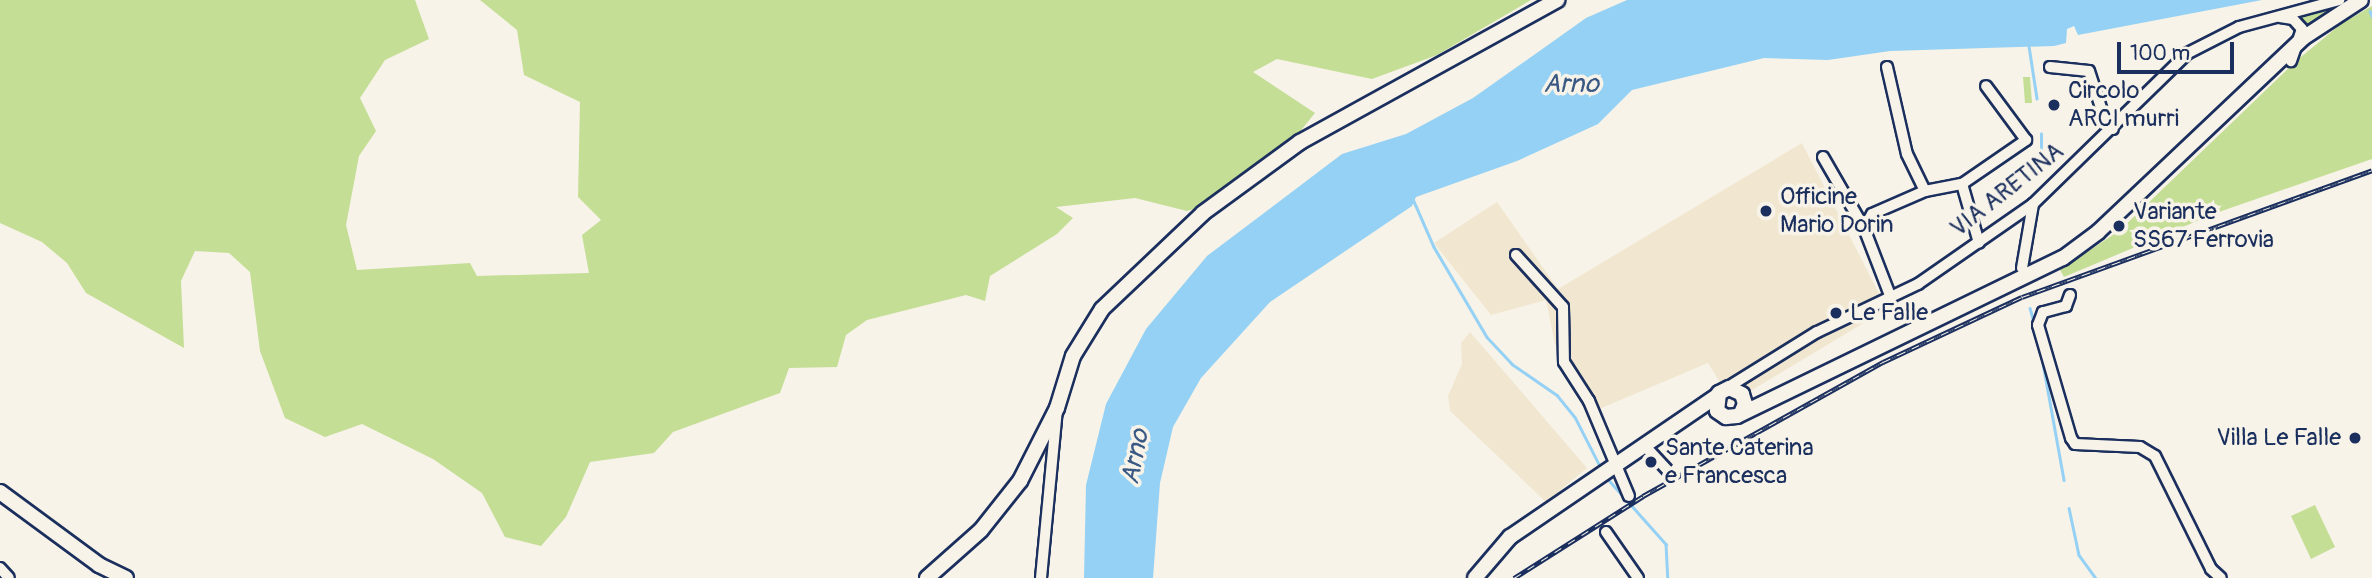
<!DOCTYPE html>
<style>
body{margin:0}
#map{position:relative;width:2372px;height:578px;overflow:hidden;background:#f7f3e8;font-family:Pangolin,sans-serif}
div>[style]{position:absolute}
.built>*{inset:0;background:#f1e7d0}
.green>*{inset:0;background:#c4de95}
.water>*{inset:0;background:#94d1f4}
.stream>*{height:2.5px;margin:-1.25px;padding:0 1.25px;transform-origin:1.25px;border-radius:1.25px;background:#94d1f4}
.roads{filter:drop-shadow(2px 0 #1b2f5e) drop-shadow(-2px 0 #1b2f5e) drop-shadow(0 2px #1b2f5e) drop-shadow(0 -2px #1b2f5e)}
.minor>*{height:10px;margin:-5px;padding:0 5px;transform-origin:5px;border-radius:5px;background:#f7f3e8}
.major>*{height:14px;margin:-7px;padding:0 7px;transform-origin:7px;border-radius:7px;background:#f7f3e8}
.rail>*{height:5px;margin-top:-2.5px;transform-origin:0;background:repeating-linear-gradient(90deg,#f7f3e8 0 8px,#1b2f5e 0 16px);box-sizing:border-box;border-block:2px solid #1b2f5e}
.dots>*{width:19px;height:19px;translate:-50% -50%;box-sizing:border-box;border:4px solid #f7f3e8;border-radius:50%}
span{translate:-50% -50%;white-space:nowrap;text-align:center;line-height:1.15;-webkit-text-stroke:7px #f7f3e8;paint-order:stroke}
.poi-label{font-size:24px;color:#1b2f5e}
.left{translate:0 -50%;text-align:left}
.right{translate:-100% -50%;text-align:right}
.street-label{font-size:24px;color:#1b2f5e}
.water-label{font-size:26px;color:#395884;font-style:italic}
.scale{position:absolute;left:2117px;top:42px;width:117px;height:32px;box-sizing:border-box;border:4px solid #1b2f5e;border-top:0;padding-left:9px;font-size:21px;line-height:24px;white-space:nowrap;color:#1b2f5e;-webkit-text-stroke:5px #f7f3e8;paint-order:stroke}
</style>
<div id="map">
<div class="built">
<div style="clip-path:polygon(1802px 143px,1887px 309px,1732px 402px,1708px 363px,1599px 409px,1555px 344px,1546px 300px,1491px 315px,1434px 243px,1497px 202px,1558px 289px)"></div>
<div style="clip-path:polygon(1470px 332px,1587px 468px,1546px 502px,1450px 411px,1448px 396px,1462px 364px,1461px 343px)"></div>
</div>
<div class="green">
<div style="clip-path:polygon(0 0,415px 0,429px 39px,385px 60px,360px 98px,376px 131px,359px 156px,346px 225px,357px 270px,470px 263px,477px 276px,589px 273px,582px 235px,601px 220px,578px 197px,580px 102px,524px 75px,517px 30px,480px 0,1531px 0,1437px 55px,1372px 79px,1277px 59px,1253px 72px,1315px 113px,1298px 134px,1201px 207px,1187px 211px,1135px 198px,1056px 207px,1073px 218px,1057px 234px,990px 276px,985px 301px,966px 295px,867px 320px,846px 335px,837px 367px,789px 368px,780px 393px,673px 432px,654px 453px,590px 462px,566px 517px,541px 546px,505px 537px,482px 493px,433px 459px,362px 424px,325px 437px,285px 418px,260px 351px,250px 272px,229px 253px,195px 251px,181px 281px,184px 348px,86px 293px,67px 263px,42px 242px,0 223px)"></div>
<div style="clip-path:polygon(2341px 6px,2306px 30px,2298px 16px)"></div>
<div style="clip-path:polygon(2372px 6px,2372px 159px,2216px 213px,2064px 277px,2060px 270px,2119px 231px,2296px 61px,2341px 24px)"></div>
<div style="clip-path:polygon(2023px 77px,2030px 77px,2032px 103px,2025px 103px)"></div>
<div style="clip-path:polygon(2315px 505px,2335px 547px,2311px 559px,2291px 516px)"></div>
</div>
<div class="water">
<div style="clip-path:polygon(1627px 0,2262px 0,2078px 35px,2074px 26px,2067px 29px,2066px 43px,2054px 46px,1890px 51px,1828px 60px,1764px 58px,1632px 90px,1598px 124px,1517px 161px,1416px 197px,1412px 206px,1270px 302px,1201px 378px,1173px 427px,1160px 483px,1153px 578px,1084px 578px,1086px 485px,1106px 404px,1146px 329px,1207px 256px,1342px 154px,1406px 134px,1473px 98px,1586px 18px)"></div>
</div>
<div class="stream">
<div style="left:2370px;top:11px;width:5px;rotate:68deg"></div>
<div style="left:2029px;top:46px;width:53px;rotate:81.3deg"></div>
<div style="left:2032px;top:174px;width:23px;rotate:-67deg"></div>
<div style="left:2041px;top:153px;width:19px;rotate:-90deg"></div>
<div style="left:1413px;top:199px;width:52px;rotate:66.4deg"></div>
<div style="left:1434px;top:247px;width:104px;rotate:59.5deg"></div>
<div style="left:1487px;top:337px;width:37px;rotate:47deg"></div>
<div style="left:1512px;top:364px;width:55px;rotate:34.6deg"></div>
<div style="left:1557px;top:395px;width:28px;rotate:51deg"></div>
<div style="left:1575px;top:417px;width:59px;rotate:63deg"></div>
<div style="left:2030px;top:308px;width:15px;rotate:74deg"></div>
<div style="left:2041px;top:352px;width:130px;rotate:79.8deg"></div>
<div style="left:1607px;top:478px;width:89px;rotate:48.2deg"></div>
<div style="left:1666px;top:544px;width:34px;rotate:87deg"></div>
<div style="left:2069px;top:508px;width:48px;rotate:78deg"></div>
<div style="left:2079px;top:555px;width:29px;rotate:54deg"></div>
</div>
<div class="roads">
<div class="minor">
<div style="left:2280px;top:17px;width:13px;rotate:9deg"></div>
<div style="left:2293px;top:19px;width:13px;rotate:48deg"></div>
<div style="left:2302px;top:29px;width:34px;rotate:109deg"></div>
<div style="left:1887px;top:67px;width:89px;rotate:77.1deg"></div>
<div style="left:1907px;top:154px;width:41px;rotate:64.1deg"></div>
<div style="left:2050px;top:67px;width:39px;rotate:6deg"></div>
<div style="left:2089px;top:71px;width:55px;rotate:71.9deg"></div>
<div style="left:2106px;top:123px;width:9px;rotate:41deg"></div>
<div style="left:1823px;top:157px;width:82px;rotate:60deg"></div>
<div style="left:1864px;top:228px;width:75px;rotate:68.9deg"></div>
<div style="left:1962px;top:184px;width:61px;rotate:73.9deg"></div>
<div style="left:1864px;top:228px;width:16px;rotate:-60deg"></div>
<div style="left:1872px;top:214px;width:58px;rotate:-23.5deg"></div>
<div style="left:1925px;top:191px;width:38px;rotate:-11deg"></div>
<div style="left:1962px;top:184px;width:78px;rotate:-34.5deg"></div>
<div style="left:2026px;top:140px;width:67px;rotate:-126.5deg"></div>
<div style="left:1516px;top:255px;width:70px;rotate:47.9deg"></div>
<div style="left:1563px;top:307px;width:55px;rotate:89deg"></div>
<div style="left:1564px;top:362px;width:46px;rotate:57.3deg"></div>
<div style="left:1589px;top:401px;width:103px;rotate:67.2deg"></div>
<div style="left:2022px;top:268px;width:65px;rotate:-80.2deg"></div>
<div style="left:2070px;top:295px;width:12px;rotate:110deg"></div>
<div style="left:2066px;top:306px;width:24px;rotate:165deg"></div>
<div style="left:2043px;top:312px;width:14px;rotate:111deg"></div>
<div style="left:2038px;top:325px;width:118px;rotate:73.7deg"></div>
<div style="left:2071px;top:438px;width:7px;rotate:56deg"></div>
<div style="left:2075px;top:444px;width:65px;rotate:2.6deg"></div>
<div style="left:2140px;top:447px;width:17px;rotate:31deg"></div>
<div style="left:2155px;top:456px;width:126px;rotate:63.6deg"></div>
<div style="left:2211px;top:569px;width:13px;rotate:42deg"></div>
<div style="left:1725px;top:389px;width:108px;rotate:-31.8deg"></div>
<div style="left:1817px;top:332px;width:112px;rotate:-25.4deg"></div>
<div style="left:1918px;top:284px;width:140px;rotate:-34.8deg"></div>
<div style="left:2033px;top:204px;width:216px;rotate:-44.3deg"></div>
<div style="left:2188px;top:53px;width:57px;rotate:-27deg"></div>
<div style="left:2239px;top:27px;width:104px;rotate:-15.1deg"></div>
<div style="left:1644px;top:445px;width:34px;rotate:47deg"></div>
<div style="left:1606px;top:532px;width:56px;rotate:55.2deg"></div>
<div style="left:0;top:568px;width:13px;rotate:48deg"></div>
<div style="left:1041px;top:578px;width:169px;rotate:-84.6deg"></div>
</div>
<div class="major">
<div style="left:1741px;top:413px;width:10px;rotate:-66deg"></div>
<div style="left:1745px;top:404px;width:10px;rotate:-107deg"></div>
<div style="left:1742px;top:394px;width:14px;rotate:-155deg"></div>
<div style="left:1729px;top:388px;width:11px;rotate:153deg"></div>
<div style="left:1719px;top:393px;width:18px;rotate:96deg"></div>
<div style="left:1717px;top:411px;width:11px;rotate:34deg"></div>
<div style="left:1726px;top:417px;width:11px;rotate:-5deg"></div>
<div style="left:1737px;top:416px;width:362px;rotate:-25.9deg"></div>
<div style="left:2063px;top:258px;width:44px;rotate:-36.6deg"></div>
<div style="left:2098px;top:232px;width:282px;rotate:-43.4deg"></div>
<div style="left:2303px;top:38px;width:69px;rotate:-33.2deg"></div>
<div style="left:0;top:492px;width:123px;rotate:36.4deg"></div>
<div style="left:99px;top:565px;width:30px;rotate:26deg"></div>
<div style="left:927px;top:578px;width:72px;rotate:-41.6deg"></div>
<div style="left:981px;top:530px;width:63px;rotate:-51.5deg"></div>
<div style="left:1020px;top:481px;width:82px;rotate:-63.1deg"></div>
<div style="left:1057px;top:408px;width:54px;rotate:-72.9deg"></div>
<div style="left:1073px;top:356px;width:55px;rotate:-58.3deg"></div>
<div style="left:1102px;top:309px;width:139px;rotate:-43.5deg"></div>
<div style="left:1203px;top:213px;width:120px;rotate:-36.2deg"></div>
<div style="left:1300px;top:142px;width:294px;rotate:-28.9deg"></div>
<div style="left:1475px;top:578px;width:54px;rotate:-49.5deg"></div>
<div style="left:1510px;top:537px;width:250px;rotate:-34.3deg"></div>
</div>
</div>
<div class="rail">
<div style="left:1514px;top:578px;width:153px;rotate:-32.4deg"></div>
<div style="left:1643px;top:496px;width:275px;rotate:-29.2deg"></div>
<div style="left:1883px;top:362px;width:153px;rotate:-25.1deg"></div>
<div style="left:2022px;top:297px;width:372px;rotate:-19.9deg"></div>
</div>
<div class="dots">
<div style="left:2054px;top:105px;background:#1b2f5e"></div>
<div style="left:1766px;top:211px;background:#1b2f5e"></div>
<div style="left:2119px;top:226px;background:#1b2f5e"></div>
<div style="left:1836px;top:313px;background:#1b2f5e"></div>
<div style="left:2355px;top:438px;background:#1b2f5e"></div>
<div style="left:1651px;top:462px;background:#1b2f5e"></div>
</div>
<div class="poi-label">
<span class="left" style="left:2068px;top:105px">Circolo<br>ARCI murri</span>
<span class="left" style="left:1780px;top:211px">Officine<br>Mario Dorin</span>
<span class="left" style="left:2133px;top:226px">Variante<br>SS67 Ferrovia</span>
<span class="left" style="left:1850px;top:313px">Le Falle</span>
<span class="right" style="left:2341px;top:438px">Villa Le Falle</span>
<span class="left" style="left:1665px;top:462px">Sante Caterina<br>e Francesca</span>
</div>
<div class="street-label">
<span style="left:2007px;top:190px;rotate:-38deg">VIA ARETINA</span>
</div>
<div class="water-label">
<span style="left:1571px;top:85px">Arno</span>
<span style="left:1136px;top:457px;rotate:-79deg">Arno</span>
</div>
<div class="scale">100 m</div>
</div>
